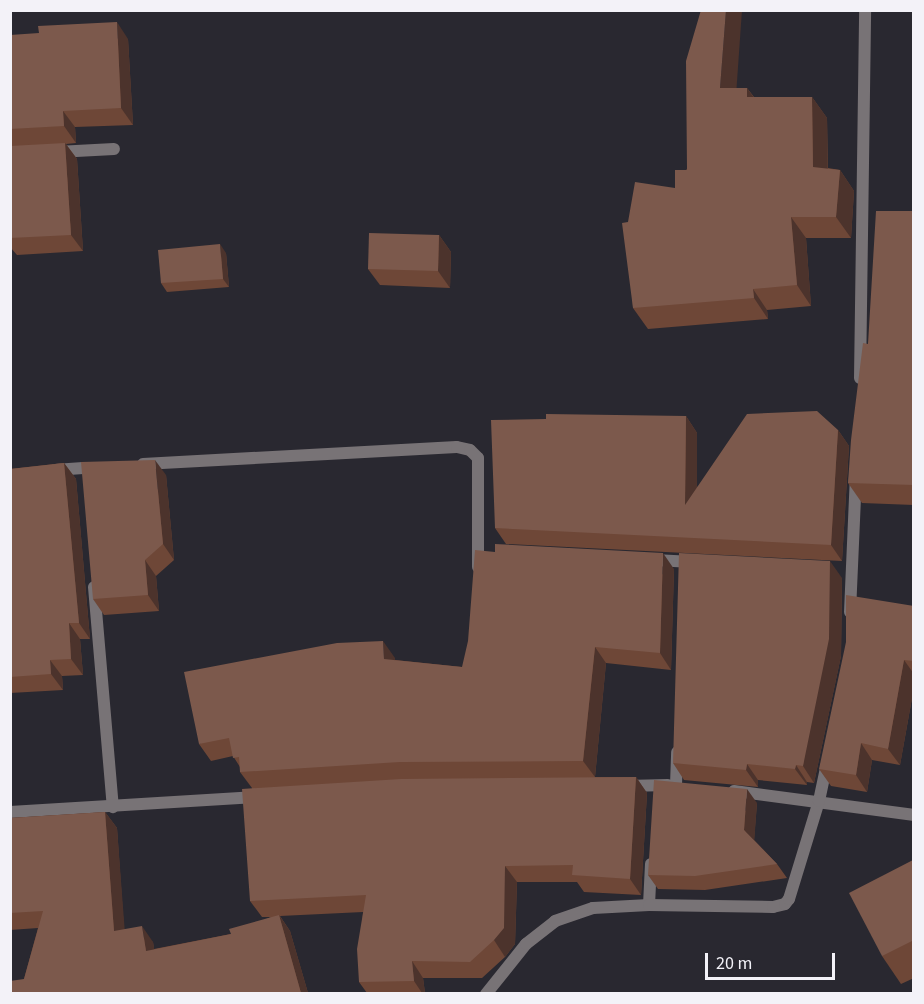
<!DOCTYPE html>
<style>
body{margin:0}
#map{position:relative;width:924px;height:1004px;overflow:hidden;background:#292830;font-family:"Source Sans 3",sans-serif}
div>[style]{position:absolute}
.street>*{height:12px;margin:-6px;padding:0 6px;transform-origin:6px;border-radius:6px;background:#787376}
.wall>*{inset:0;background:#6e4737}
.shaded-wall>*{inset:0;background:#4c332c}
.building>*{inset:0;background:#7c594c}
span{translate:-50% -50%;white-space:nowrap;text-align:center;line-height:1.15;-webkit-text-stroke:4.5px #292830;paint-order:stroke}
.frame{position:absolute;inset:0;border:12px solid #f3f2f8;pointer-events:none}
.scale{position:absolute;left:705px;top:953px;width:130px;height:27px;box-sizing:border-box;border:3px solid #f3f2f8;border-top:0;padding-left:8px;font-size:18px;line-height:21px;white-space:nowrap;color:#f3f2f8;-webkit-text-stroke:4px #292830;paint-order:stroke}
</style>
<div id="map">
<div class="street">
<div style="left:57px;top:152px;width:57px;rotate:-3deg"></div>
<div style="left:860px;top:378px;width:368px;rotate:-89.2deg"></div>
<div style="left:143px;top:464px;width:314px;rotate:-3.1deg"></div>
<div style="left:457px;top:447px;width:13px;rotate:13deg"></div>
<div style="left:470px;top:450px;width:11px;rotate:45deg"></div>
<div style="left:478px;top:458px;width:109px;rotate:90deg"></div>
<div style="left:55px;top:470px;width:28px;rotate:-4deg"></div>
<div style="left:654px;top:560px;width:39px;rotate:3deg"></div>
<div style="left:94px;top:587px;width:221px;rotate:85.1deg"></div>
<div style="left:850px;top:612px;width:136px;rotate:-87.5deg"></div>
<div style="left:676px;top:785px;width:33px;rotate:-88deg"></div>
<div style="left:626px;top:786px;width:42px;rotate:-1.4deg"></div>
<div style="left:734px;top:791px;width:182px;rotate:7.6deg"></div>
<div style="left:10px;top:812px;width:248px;rotate:-3.5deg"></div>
<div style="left:649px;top:905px;width:41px;rotate:-87.2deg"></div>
<div style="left:486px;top:994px;width:64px;rotate:-51.3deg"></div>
<div style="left:526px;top:944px;width:37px;rotate:-38deg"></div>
<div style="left:555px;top:921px;width:40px;rotate:-18.9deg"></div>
<div style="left:593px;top:908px;width:56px;rotate:-3.1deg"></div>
<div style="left:649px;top:905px;width:124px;rotate:0.9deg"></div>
<div style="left:773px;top:907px;width:12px;rotate:-14deg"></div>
<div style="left:785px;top:904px;width:6px;rotate:-51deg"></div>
<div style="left:789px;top:899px;width:102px;rotate:-73deg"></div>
<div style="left:819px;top:801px;width:40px;rotate:-78deg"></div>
</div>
<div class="wall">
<div style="clip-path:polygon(10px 35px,128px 39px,133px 125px,75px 127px,76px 143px,66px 144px,77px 159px,83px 251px,17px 255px,10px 247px)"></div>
<div style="clip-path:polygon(737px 88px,747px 88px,754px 97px,812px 97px,827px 118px,828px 168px,840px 170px,854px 191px,851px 238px,806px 238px,811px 306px,767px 310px,768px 319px,648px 329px,633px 308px,628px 222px,675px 188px)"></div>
<div style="clip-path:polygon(914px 211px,914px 505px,862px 503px,848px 483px,868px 344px)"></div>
<div style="clip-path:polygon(439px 235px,451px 252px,450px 288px,380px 285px,368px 269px)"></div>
<div style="clip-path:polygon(226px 253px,229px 287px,167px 292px,161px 283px)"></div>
<div style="clip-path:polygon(686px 416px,697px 433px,697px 487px,838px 430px,849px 446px,842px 561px,506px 544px,495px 528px)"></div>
<div style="clip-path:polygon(64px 463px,76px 479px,90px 639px,80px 639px,83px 675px,62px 676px,63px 690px,10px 693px,10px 469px)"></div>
<div style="clip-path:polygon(166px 475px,174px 560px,156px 576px,159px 611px,104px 615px,93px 599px)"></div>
<div style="clip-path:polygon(674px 569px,671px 670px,606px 663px,595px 777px,636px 777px,647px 793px,641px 895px,584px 892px,577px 882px,517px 882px,515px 944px,505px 957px,482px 978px,423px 978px,425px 993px,367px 993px,359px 982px,363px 912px,280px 916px,290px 931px,308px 993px,10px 993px,24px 979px,38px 928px,10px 930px,10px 818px,105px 812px,117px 828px,124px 929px,153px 942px,154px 949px,231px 934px,271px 917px,262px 917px,250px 901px,252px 788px,240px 772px,240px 767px,233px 756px,211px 761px,199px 744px,395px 658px,395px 660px,462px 667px)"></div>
<div style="clip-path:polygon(842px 578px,841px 656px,814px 783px,807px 782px,807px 785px,758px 780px,758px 787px,684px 780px,673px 763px)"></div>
<div style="clip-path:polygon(914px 606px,914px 687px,900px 765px,872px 760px,867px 792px,831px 786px,819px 769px)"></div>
<div style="clip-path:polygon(757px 803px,754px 840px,777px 864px,787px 878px,705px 890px,658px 889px,648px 875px)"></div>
<div style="clip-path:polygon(913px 860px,914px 978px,901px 984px,882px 956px)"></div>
</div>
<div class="shaded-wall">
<div style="clip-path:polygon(726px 10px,742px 10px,735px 110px,720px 88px)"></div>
<div style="clip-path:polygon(117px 22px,128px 39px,133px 125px,121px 108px)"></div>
<div style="clip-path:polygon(747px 88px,762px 109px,747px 97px)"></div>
<div style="clip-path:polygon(812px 97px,827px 118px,828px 188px,813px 167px)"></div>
<div style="clip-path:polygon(63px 111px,75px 127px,76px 143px,64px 126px)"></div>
<div style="clip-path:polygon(65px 143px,77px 159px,83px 251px,71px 235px)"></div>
<div style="clip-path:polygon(840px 170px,854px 191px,851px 238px,836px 217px)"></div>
<div style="clip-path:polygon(791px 217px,806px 238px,811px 306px,797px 285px)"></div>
<div style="clip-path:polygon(439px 235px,451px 252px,450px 288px,438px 271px)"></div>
<div style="clip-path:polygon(220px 244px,226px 253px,229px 287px,223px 279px)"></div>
<div style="clip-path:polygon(753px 289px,767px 310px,768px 319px,754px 298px)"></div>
<div style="clip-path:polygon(686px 416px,697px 433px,697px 521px,685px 505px)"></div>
<div style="clip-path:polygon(838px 430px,849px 446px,842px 561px,831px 545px)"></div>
<div style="clip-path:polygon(155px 460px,166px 475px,174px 560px,163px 544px)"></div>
<div style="clip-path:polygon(64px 463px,76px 479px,90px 639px,79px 623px)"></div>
<div style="clip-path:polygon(663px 553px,674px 569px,671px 670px,660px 653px)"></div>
<div style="clip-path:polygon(145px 560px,156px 576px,159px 611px,148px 595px)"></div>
<div style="clip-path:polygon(830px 561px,842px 578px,841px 656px,814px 783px,803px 766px)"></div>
<div style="clip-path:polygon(69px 623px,80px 639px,83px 675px,71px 659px)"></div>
<div style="clip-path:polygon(383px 641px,395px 658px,396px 676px,384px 659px)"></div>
<div style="clip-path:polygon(595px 647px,606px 663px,595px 777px,583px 761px)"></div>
<div style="clip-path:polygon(50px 660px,62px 676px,63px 690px,51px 674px)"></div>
<div style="clip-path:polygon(904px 660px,914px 674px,914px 687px,900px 765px,888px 749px)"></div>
<div style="clip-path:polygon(861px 743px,872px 760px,867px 792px,856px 775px)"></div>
<div style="clip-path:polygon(747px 764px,758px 780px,758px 787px,746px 770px)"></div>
<div style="clip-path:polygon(796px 765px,807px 782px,807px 785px,795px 769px)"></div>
<div style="clip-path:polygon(636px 777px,647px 793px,641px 895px,630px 879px)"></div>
<div style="clip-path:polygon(747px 789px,757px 803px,754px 844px,744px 830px)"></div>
<div style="clip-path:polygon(105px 812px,117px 828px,126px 947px,114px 931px)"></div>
<div style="clip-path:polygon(505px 866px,517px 882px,515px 944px,505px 957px,494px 940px)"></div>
<div style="clip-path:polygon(279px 915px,290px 931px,308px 993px,301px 993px)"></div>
<div style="clip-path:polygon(142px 926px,153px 942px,157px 967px,146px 951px)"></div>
<div style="clip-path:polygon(412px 961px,423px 978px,425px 993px,422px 993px,414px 981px)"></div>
</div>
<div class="building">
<div style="clip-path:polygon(701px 10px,726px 10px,720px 88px,747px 88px,747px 97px,812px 97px,813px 167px,840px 170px,836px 217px,791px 217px,797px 285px,753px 289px,754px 298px,633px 308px,622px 223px,628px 222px,635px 182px,675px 188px,675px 170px,687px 170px,686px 61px)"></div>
<div style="clip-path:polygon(117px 22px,121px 108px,63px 111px,64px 126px,10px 129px,10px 35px,39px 33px,38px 26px)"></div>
<div style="clip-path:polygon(65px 143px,71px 235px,10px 238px,10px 146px)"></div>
<div style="clip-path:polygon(876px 211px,914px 211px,914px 485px,848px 483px,851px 440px,863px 343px,868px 344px)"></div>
<div style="clip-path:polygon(369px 233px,439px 235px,438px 271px,368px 269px)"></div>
<div style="clip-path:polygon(220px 244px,223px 279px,161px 283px,158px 250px)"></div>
<div style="clip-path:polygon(817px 411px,838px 430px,831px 545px,495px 528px,491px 420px,546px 419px,546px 414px,686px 416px,685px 505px,747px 414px)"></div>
<div style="clip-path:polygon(155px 460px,163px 544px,145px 560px,148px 595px,93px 599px,81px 462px)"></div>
<div style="clip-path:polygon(64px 463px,79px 623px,69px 623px,71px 659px,50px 660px,51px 674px,10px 677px,10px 469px)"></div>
<div style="clip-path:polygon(495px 544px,663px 553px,660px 653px,595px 647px,583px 761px,400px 762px,240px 772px,239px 757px,233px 758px,229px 738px,199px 744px,184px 672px,337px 643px,383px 641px,384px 659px,462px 667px,468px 641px,475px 550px,495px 552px)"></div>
<div style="clip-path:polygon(679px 553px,830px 561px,829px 639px,803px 766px,796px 765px,795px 769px,747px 764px,746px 770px,673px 763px)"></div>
<div style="clip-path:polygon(846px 595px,914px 606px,914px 661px,904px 660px,888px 749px,861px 743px,856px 775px,819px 769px,846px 642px)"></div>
<div style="clip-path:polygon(636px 777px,630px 879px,572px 875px,573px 865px,505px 866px,504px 928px,494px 940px,470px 962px,412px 961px,414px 981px,359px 982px,357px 949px,366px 895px,250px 901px,242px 789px,401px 779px)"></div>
<div style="clip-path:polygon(654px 780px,747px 789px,744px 830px,777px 864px,695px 876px,648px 875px)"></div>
<div style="clip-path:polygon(105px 812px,114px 931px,142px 926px,146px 951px,231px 934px,229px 929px,279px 915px,301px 993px,10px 993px,10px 981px,24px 979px,43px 911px,10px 913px,10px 818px)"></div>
<div style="clip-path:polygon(913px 860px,914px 940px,882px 956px,849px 893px)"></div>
</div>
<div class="frame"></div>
<div class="scale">20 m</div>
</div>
